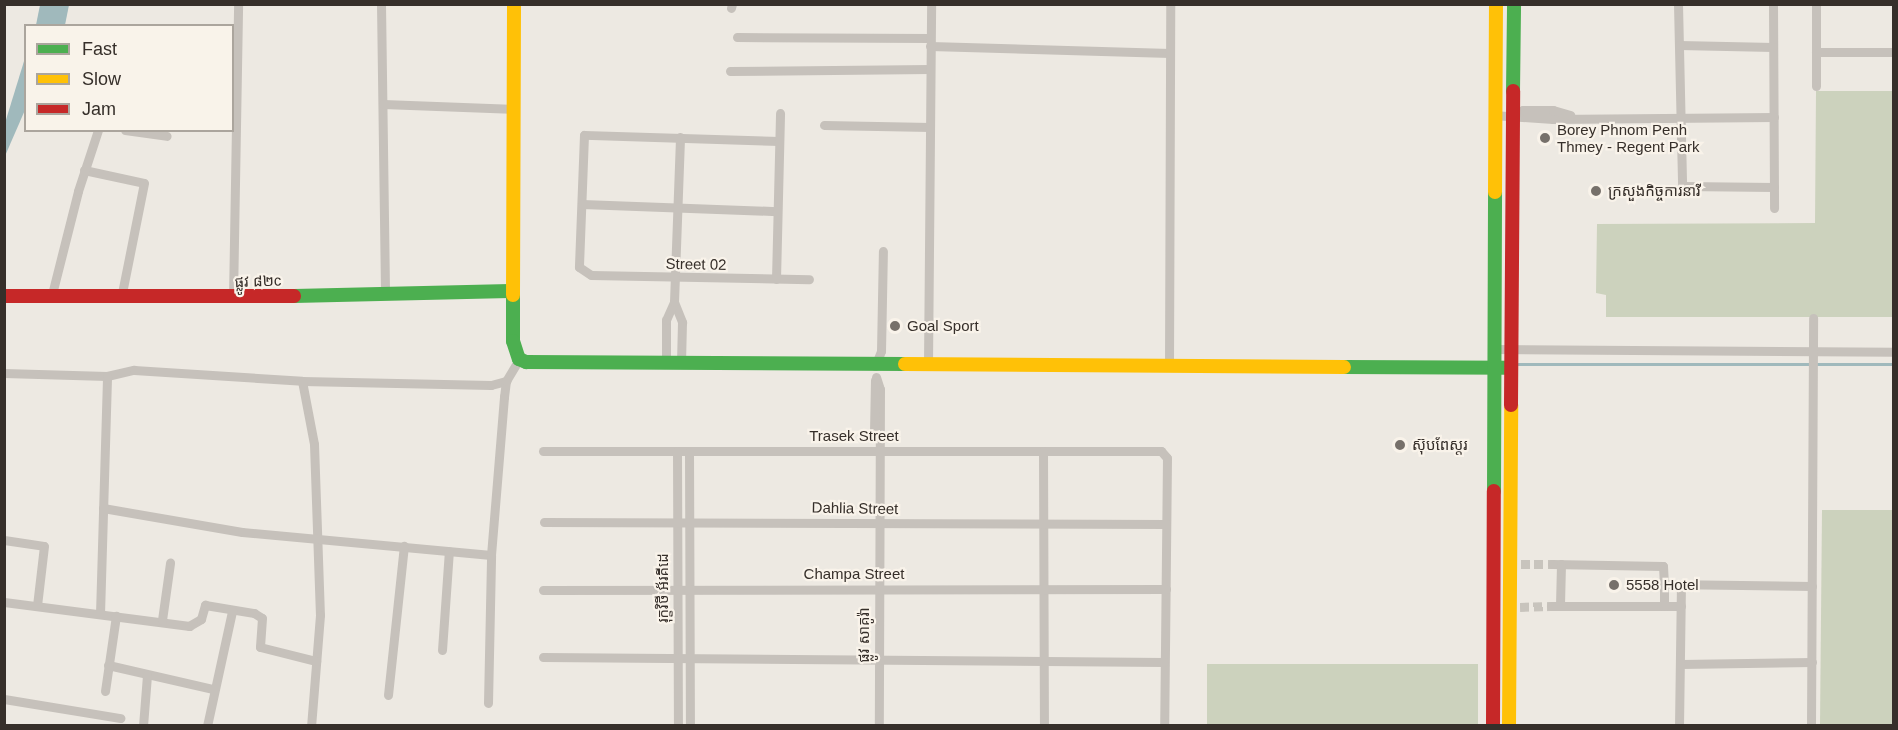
<!DOCTYPE html>
<meta charset="utf-8">
<style>
body{margin:0}
#map{position:relative;width:1898px;height:730px;overflow:hidden;background:#ede9e2;font-family:Helvetica,"Noto Sans Khmer",sans-serif}
div>[style]{position:absolute}
.green>*{inset:0;background:#ccd2bd}
.water>*{inset:0;background:#a0b9bc}
.stream>*{height:3px;margin:-1.5px;padding:0 1.5px;transform-origin:1.5px;border-radius:1.5px;background:#a0b9bc}
.street-tunnel>*{height:9px;margin-top:-4.5px;transform-origin:0;background:repeating-linear-gradient(90deg,#c8c4bd 0 9px,transparent 0 13.5px)}
.street>*{height:9px;margin:-4.5px;padding:0 4.5px;transform-origin:4.5px;border-radius:4.5px;background:#c6c1bb}
.fast>*{height:14px;margin:-7px;padding:0 7px;transform-origin:7px;border-radius:7px;background:#4caf50}
.slow>*{height:14px;margin:-7px;padding:0 7px;transform-origin:7px;border-radius:7px;background:#ffc107}
.jam>*{height:14px;margin:-7px;padding:0 7px;transform-origin:7px;border-radius:7px;background:#c62828}
.dots>*{width:16px;height:16px;translate:-50% -50%;box-sizing:border-box;border:3px solid #f9f3ea;border-radius:50%}
span{translate:-50% -50%;white-space:nowrap;text-align:center;line-height:1.15;-webkit-text-stroke:4.5px #f9f3ea;paint-order:stroke}
.poi-label{font-size:15px;color:#362f2a}
.left{translate:0 -50%;text-align:left}
.street-label{font-size:15px;color:#362f2a}
.frame{position:absolute;inset:0;border:6px solid #362f2a;pointer-events:none}
.legend{position:absolute;left:24px;top:24px;width:210px;height:108px;box-sizing:border-box;background:#f9f3ea;border:2px solid #aba59d;margin:0;padding:8px 10px;list-style:none;font-size:18px;color:#362f2a}
.legend li{display:flex;align-items:center;gap:12px;height:30px}
.legend b{width:30px;border:2px solid #aba59d}
</style>
<div id="map">
<div class="green">
<div style="clip-path:polygon(1816px 91px,1893px 91px,1893px 317px,1606px 317px,1606px 295px,1596px 293px,1597px 224px,1815px 223px)"></div>
<div style="clip-path:polygon(1822px 510px,1893px 510px,1893px 725px,1820px 725px)"></div>
<div style="clip-path:polygon(1207px 664px,1478px 664px,1478px 725px,1207px 725px)"></div>
</div>
<div class="water">
<div style="clip-path:polygon(40px 5px,69px 5px,65px 25px,36px 25px)"></div>
<div style="clip-path:polygon(25px 58px,25px 110px,5px 156px,5px 123px)"></div>
</div>
<div class="stream">
<div style="left:1518px;top:364px;width:376px"></div>
</div>
<div class="street-tunnel">
<div style="left:1521px;top:564px;width:31px"></div>
<div style="left:1520px;top:607px;width:31px;rotate:-2deg"></div>
</div>
<div class="street">
<div style="left:381px;top:4px;width:289px;rotate:89.2deg"></div>
<div style="left:1678px;top:4px;width:182px;rotate:88.7deg"></div>
<div style="left:1682px;top:186px;width:92px;rotate:0.6deg"></div>
<div style="left:1773px;top:4px;width:204px;rotate:89.7deg"></div>
<div style="left:731px;top:8px;width:4px;rotate:-76deg"></div>
<div style="left:737px;top:37px;width:193px;rotate:0.3deg"></div>
<div style="left:1679px;top:45px;width:94px;rotate:1.2deg"></div>
<div style="left:930px;top:46px;width:240px;rotate:1.7deg"></div>
<div style="left:1816px;top:52px;width:78px"></div>
<div style="left:730px;top:71px;width:200px;rotate:-0.6deg"></div>
<div style="left:1816px;top:86px;width:82px;rotate:-90deg"></div>
<div style="left:383px;top:104px;width:130px;rotate:2.2deg"></div>
<div style="left:1493px;top:115px;width:60px;rotate:3.8deg"></div>
<div style="left:1553px;top:119px;width:221px;rotate:-0.5deg"></div>
<div style="left:1511px;top:115px;width:13px;rotate:-23deg"></div>
<div style="left:1523px;top:110px;width:30px"></div>
<div style="left:1553px;top:110px;width:18px;rotate:16deg"></div>
<div style="left:824px;top:125px;width:106px;rotate:1.1deg"></div>
<div style="left:125px;top:130px;width:42px;rotate:8.1deg"></div>
<div style="left:779px;top:141px;width:195px;rotate:-178.2deg"></div>
<div style="left:584px;top:135px;width:132px;rotate:92.2deg"></div>
<div style="left:579px;top:267px;width:14px;rotate:34deg"></div>
<div style="left:591px;top:275px;width:218px;rotate:1.1deg"></div>
<div style="left:84px;top:170px;width:61px;rotate:12.2deg"></div>
<div style="left:144px;top:183px;width:117px;rotate:101.3deg"></div>
<div style="left:582px;top:204px;width:195px;rotate:2.1deg"></div>
<div style="left:776px;top:279px;width:166px;rotate:-88.6deg"></div>
<div style="left:51px;top:298px;width:110px;rotate:-75.8deg"></div>
<div style="left:78px;top:191px;width:64px;rotate:-71.8deg"></div>
<div style="left:233px;top:298px;width:294px;rotate:-89deg"></div>
<div style="left:674px;top:302px;width:22px;rotate:68deg"></div>
<div style="left:682px;top:322px;width:42px;rotate:91.4deg"></div>
<div style="left:1493px;top:349px;width:401px;rotate:0.4deg"></div>
<div style="left:666px;top:364px;width:44px;rotate:-90deg"></div>
<div style="left:666px;top:320px;width:20px;rotate:-66deg"></div>
<div style="left:674px;top:302px;width:165px;rotate:-87.9deg"></div>
<div style="left:928px;top:365px;width:361px;rotate:-89.5deg"></div>
<div style="left:875px;top:366px;width:16px;rotate:-68deg"></div>
<div style="left:881px;top:351px;width:100px;rotate:-88.9deg"></div>
<div style="left:1169px;top:367px;width:363px;rotate:-89.8deg"></div>
<div style="left:4px;top:373px;width:103px;rotate:1.7deg"></div>
<div style="left:107px;top:376px;width:28px;rotate:-13deg"></div>
<div style="left:134px;top:370px;width:168px;rotate:3.7deg"></div>
<div style="left:302px;top:381px;width:189px;rotate:1.2deg"></div>
<div style="left:491px;top:385px;width:16px;rotate:-15deg"></div>
<div style="left:876px;top:377px;width:13px;rotate:72deg"></div>
<div style="left:880px;top:389px;width:337px;rotate:90.2deg"></div>
<div style="left:302px;top:381px;width:64px;rotate:79.2deg"></div>
<div style="left:314px;top:444px;width:171px;rotate:88deg"></div>
<div style="left:320px;top:615px;width:111px;rotate:94.6deg"></div>
<div style="left:874px;top:432px;width:52px;rotate:-88.9deg"></div>
<div style="left:543px;top:451px;width:618px"></div>
<div style="left:1161px;top:451px;width:9px;rotate:49deg"></div>
<div style="left:1167px;top:458px;width:268px;rotate:90.6deg"></div>
<div style="left:677px;top:451px;width:275px;rotate:89.8deg"></div>
<div style="left:1043px;top:451px;width:275px;rotate:89.8deg"></div>
<div style="left:689px;top:452px;width:274px;rotate:89.8deg"></div>
<div style="left:103px;top:508px;width:141px;rotate:9.8deg"></div>
<div style="left:242px;top:532px;width:250px;rotate:5.3deg"></div>
<div style="left:544px;top:522px;width:622px;rotate:0.18deg"></div>
<div style="left:4px;top:540px;width:40px;rotate:8.5deg"></div>
<div style="left:44px;top:546px;width:60px;rotate:96.7deg"></div>
<div style="left:1552px;top:564px;width:111px;rotate:1deg"></div>
<div style="left:1663px;top:566px;width:18px;rotate:87deg"></div>
<div style="left:1664px;top:584px;width:148px;rotate:0.8deg"></div>
<div style="left:543px;top:590px;width:623px;rotate:-0.09deg"></div>
<div style="left:4px;top:602px;width:187px;rotate:7.4deg"></div>
<div style="left:189px;top:626px;width:14px;rotate:-30deg"></div>
<div style="left:201px;top:619px;width:15px;rotate:-74deg"></div>
<div style="left:205px;top:605px;width:50px;rotate:9.3deg"></div>
<div style="left:254px;top:613px;width:9px;rotate:32deg"></div>
<div style="left:262px;top:618px;width:29px;rotate:94deg"></div>
<div style="left:260px;top:647px;width:58px;rotate:14deg"></div>
<div style="left:1560px;top:605px;width:41px;rotate:-88.6deg"></div>
<div style="left:1551px;top:606px;width:130px"></div>
<div style="left:1664px;top:606px;width:22px;rotate:-90deg"></div>
<div style="left:100px;top:614px;width:238px;rotate:-88.3deg"></div>
<div style="left:162px;top:620px;width:58px;rotate:-82deg"></div>
<div style="left:442px;top:650px;width:99px;rotate:-86deg"></div>
<div style="left:543px;top:657px;width:621px;rotate:0.46deg"></div>
<div style="left:1681px;top:664px;width:131px;rotate:-0.9deg"></div>
<div style="left:108px;top:665px;width:108px;rotate:12.9deg"></div>
<div style="left:105px;top:691px;width:76px;rotate:-81.7deg"></div>
<div style="left:388px;top:695px;width:150px;rotate:-83.9deg"></div>
<div style="left:4px;top:699px;width:118px;rotate:9.3deg"></div>
<div style="left:488px;top:703px;width:148px;rotate:-88.8deg"></div>
<div style="left:491px;top:555px;width:159px;rotate:-85.3deg"></div>
<div style="left:504px;top:397px;width:16px;rotate:-83deg"></div>
<div style="left:506px;top:381px;width:26px;rotate:-59deg"></div>
<div style="left:143px;top:726px;width:51px;rotate:-85.5deg"></div>
<div style="left:207px;top:726px;width:118px;rotate:-77.7deg"></div>
<div style="left:1679px;top:726px;width:141px;rotate:-89.2deg"></div>
<div style="left:1811px;top:726px;width:408px;rotate:-89.7deg"></div>
</div>
<div class="fast">
<div style="left:1513px;top:91px;width:87px;rotate:-89.3deg"></div>
<div style="left:513px;top:295px;width:46px;rotate:90deg"></div>
<div style="left:513px;top:341px;width:19px;rotate:72deg"></div>
<div style="left:519px;top:359px;width:8px;rotate:23deg"></div>
<div style="left:526px;top:362px;width:379px;rotate:0.3deg"></div>
<div style="left:294px;top:296px;width:219px;rotate:-1.3deg"></div>
<div style="left:1344px;top:367px;width:166px;rotate:0.3deg"></div>
<div style="left:1494px;top:491px;width:299px;rotate:-89.8deg"></div>
</div>
<div class="slow">
<div style="left:1495px;top:192px;width:188px;rotate:-89.7deg"></div>
<div style="left:513px;top:295px;width:291px;rotate:-89.8deg"></div>
<div style="left:905px;top:364px;width:439px;rotate:0.4deg"></div>
<div style="left:1509px;top:726px;width:321px;rotate:-89.6deg"></div>
</div>
<div class="jam">
<div style="left:4px;top:296px;width:290px"></div>
<div style="left:1511px;top:405px;width:314px;rotate:-89.6deg"></div>
<div style="left:1493px;top:726px;width:235px;rotate:-89.8deg"></div>
</div>
<div class="dots">
<div style="left:1545px;top:138px;background:#76706a"></div>
<div style="left:1596px;top:191px;background:#76706a"></div>
<div style="left:895px;top:326px;background:#76706a"></div>
<div style="left:1400px;top:445px;background:#76706a"></div>
<div style="left:1614px;top:585px;background:#76706a"></div>
</div>
<div class="poi-label">
<span class="left" style="left:1557px;top:138px">Borey Phnom Penh<br>Thmey - Regent Park</span>
<span class="left" style="left:1608px;top:191px">ក្រសួងកិច្ចការនារី</span>
<span class="left" style="left:907px;top:326px">Goal Sport</span>
<span class="left" style="left:1412px;top:445px">ស៊ុបពែស្តរ</span>
<span class="left" style="left:1626px;top:585px">5558 Hotel</span>
</div>
<div class="street-label">
<span style="left:696px;top:264px;rotate:1deg">Street 02</span>
<span style="left:258px;top:281px;rotate:-2deg">ផ្លូវ ៨២c</span>
<span style="left:854px;top:436px">Trasek Street</span>
<span style="left:855px;top:508px;rotate:1deg">Dahlia Street</span>
<span style="left:854px;top:574px">Champa Street</span>
<span style="left:663px;top:588px;rotate:-90deg">រុក្ខវិថី អ័រគីដេ</span>
<span style="left:864px;top:635px;rotate:-90deg">ផ្លូវ សាគូរ៉ា</span>
</div>
<div class="frame"></div>
<ul class="legend">
<li><b style="height:8px;background:#4caf50"></b>Fast</li>
<li><b style="height:8px;background:#ffc107"></b>Slow</li>
<li><b style="height:8px;background:#c62828"></b>Jam</li>
</ul>
</div>
